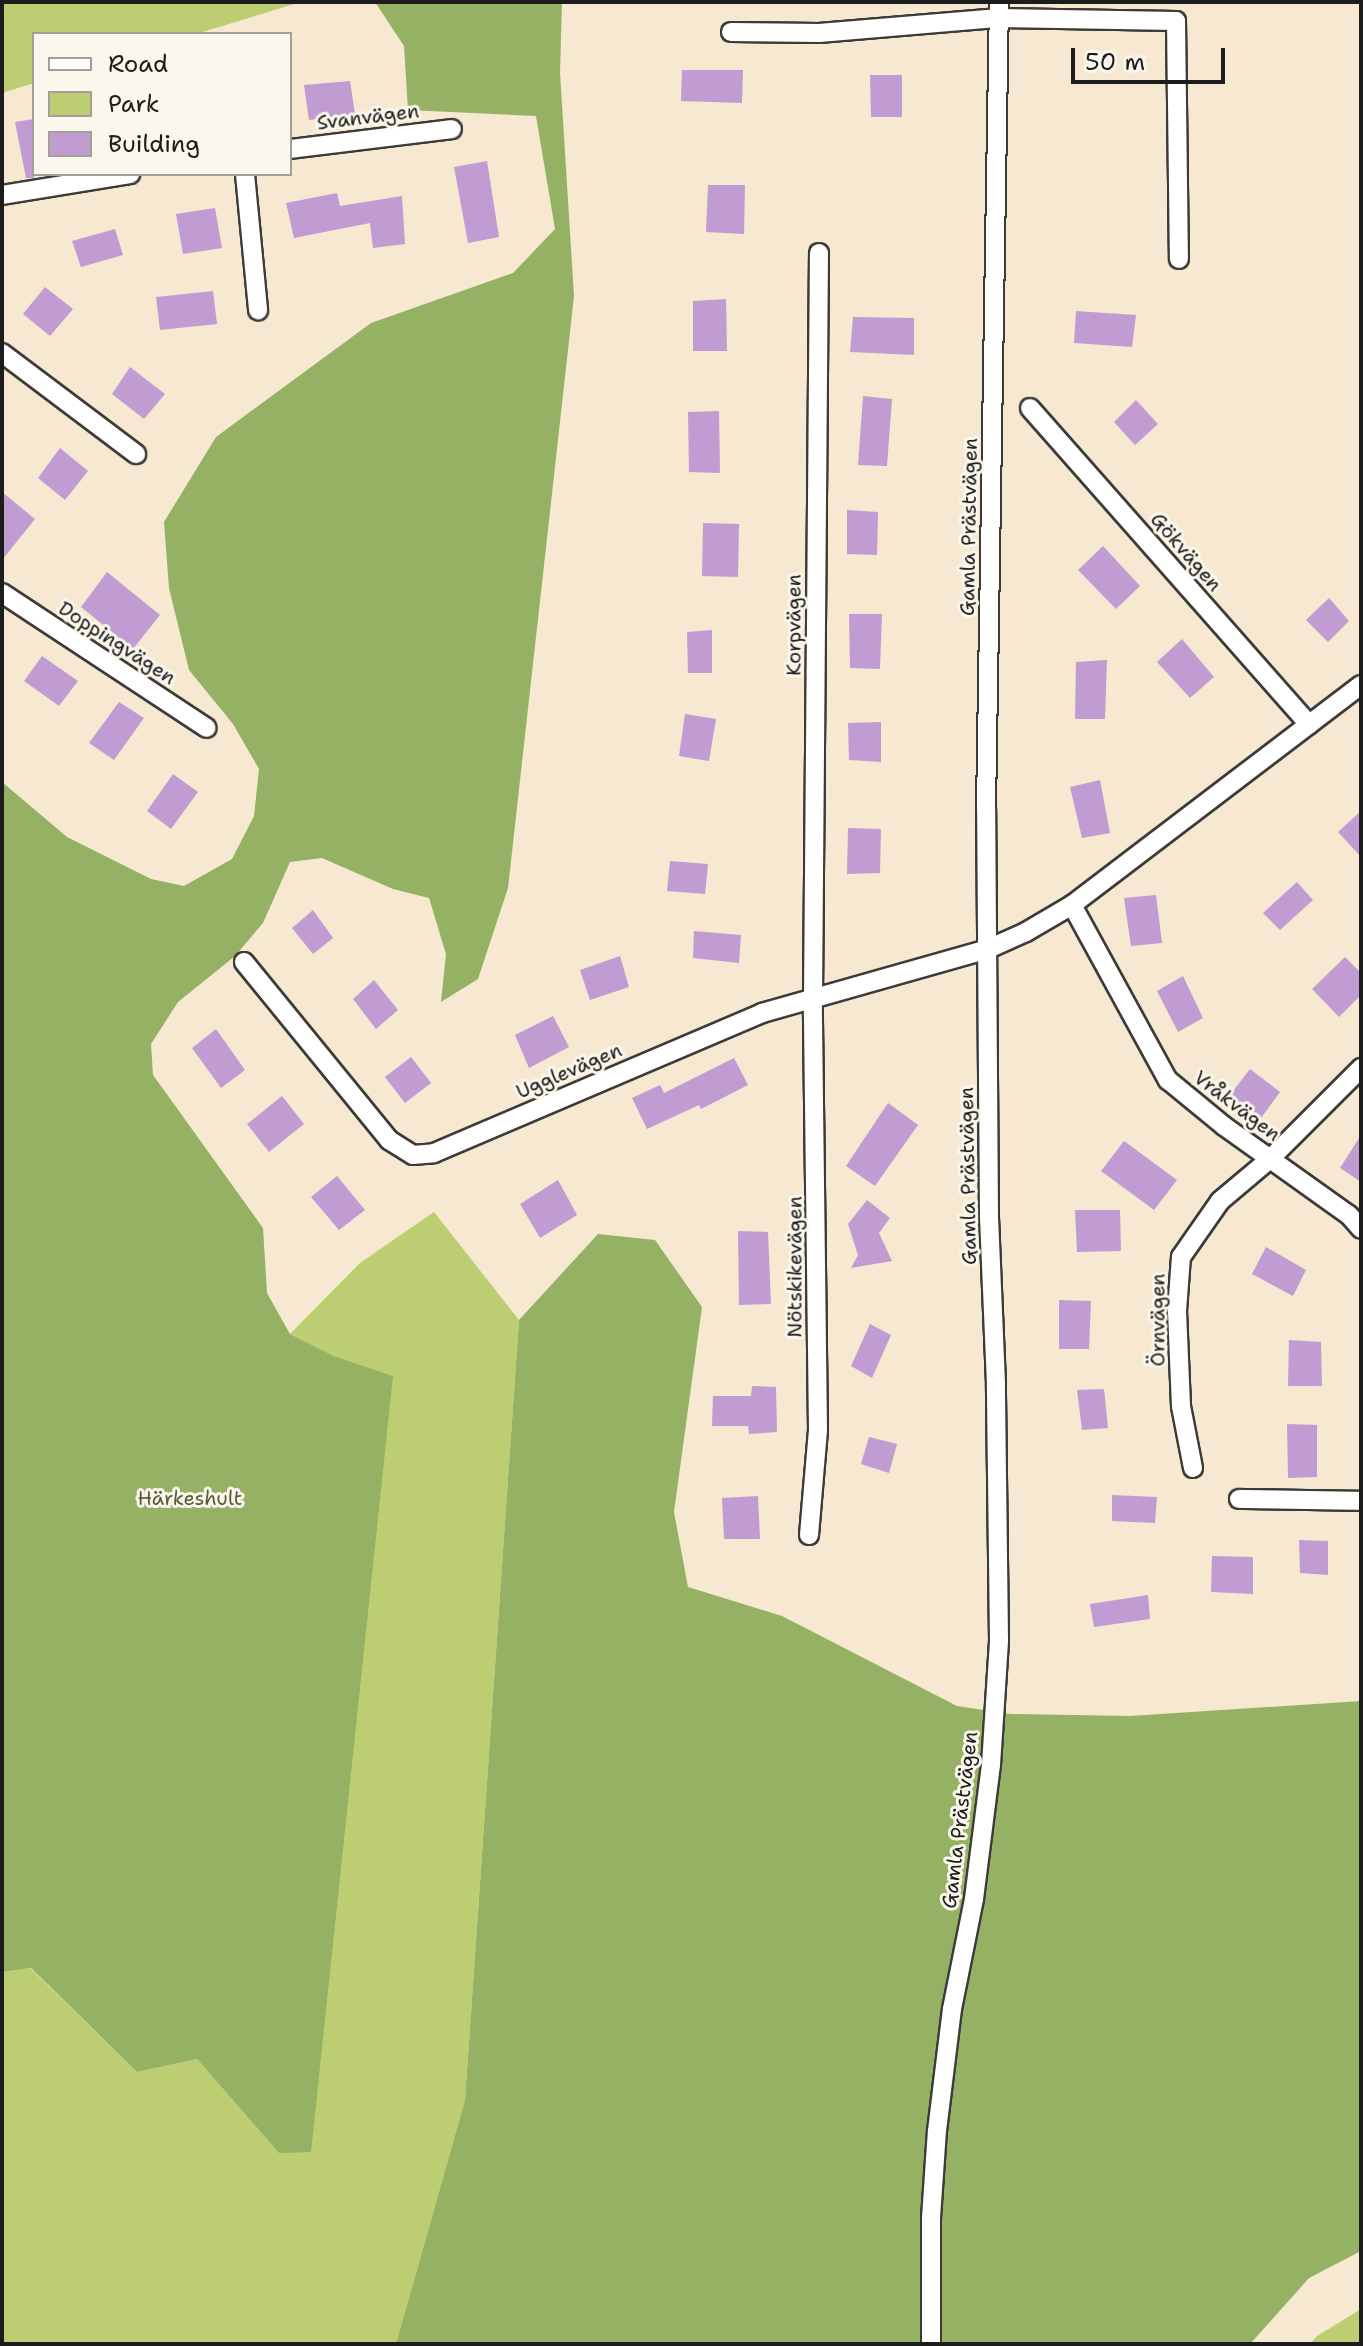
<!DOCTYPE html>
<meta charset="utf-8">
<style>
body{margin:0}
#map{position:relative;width:1363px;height:2346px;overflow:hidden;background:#f6e8d1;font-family:"Shantell Sans",sans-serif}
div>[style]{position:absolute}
.green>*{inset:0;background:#bcce71}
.forest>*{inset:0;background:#95b163}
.building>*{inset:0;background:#c09cd3}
.roads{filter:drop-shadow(2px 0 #3d3b37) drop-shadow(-2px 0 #3d3b37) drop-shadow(0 2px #3d3b37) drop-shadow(0 -2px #3d3b37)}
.minor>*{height:18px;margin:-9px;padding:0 9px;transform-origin:9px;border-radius:9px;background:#fff}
span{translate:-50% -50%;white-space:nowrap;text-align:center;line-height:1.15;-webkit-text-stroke:6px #fbf7ec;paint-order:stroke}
.street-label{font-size:20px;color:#1c1c1c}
.park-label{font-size:20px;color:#545a3a}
.frame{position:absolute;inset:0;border:4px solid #1c1c1c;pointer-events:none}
.legend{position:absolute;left:32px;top:32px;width:260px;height:144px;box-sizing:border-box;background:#fbf7ec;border:2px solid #a29f99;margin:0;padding:10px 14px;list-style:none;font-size:24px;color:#1c1c1c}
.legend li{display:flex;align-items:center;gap:16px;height:40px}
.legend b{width:40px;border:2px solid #a29f99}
.scale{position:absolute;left:1071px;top:48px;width:154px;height:36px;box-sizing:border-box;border:4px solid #1c1c1c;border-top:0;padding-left:10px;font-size:24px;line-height:28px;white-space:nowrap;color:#1c1c1c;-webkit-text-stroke:6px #fbf7ec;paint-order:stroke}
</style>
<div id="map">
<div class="green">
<div style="clip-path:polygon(2px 2px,301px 2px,196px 34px,34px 34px,34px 83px,2px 93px)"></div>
<div style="clip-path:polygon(434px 1212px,519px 1320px,465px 2100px,396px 2344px,2px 2344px,2px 1972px,30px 1968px,137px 2072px,197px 2059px,279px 2153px,392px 1376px,334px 1356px,290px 1334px,360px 1263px)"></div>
<div style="clip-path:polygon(1361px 2309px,1361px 2344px,1310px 2344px,1317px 2336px)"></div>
</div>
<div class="forest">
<div style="clip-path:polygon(375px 2px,562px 2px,560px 73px,574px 296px,508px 888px,478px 979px,441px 1002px,446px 954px,429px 898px,393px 889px,322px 858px,290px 862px,263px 923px,235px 956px,178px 1002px,151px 1044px,153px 1075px,263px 1228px,267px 1293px,290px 1334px,334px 1356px,393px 1376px,311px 2152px,279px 2153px,197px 2059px,137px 2072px,31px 1968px,2px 1972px,2px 782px,67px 837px,151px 879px,184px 886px,232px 859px,254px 816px,259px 769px,233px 724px,189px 670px,169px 588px,164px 522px,216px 437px,371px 323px,513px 273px,555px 229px,536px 116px,408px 110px,404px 46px)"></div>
<div style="clip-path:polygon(598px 1234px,655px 1240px,702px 1307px,674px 1512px,688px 1587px,782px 1616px,957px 1706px,1010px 1714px,1130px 1716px,1361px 1701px,1361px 2251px,1309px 2278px,1250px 2344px,396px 2344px,465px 2100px,519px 1320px)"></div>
</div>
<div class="building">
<div style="clip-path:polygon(682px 70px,743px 70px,742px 103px,681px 101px)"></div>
<div style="clip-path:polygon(870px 75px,902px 75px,902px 117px,871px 117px)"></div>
<div style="clip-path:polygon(350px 81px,355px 114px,309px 120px,304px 85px)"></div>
<div style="clip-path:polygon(34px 119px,34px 178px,26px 178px,15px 122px)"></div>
<div style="clip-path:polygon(487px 161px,499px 237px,468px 243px,454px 167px)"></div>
<div style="clip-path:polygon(708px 185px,745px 185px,744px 234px,706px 232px)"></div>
<div style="clip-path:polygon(337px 193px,340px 206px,402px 196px,405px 244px,373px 248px,370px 223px,294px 238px,286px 203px)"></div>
<div style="clip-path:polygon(215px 208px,222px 248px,183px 254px,176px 214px)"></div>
<div style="clip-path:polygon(115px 229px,123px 255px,81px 267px,72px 241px)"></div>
<div style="clip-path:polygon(45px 287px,73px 309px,50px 336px,23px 314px)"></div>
<div style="clip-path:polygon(213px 291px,217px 324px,160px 330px,156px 297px)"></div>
<div style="clip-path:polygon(726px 299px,727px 351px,693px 351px,693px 301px)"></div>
<div style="clip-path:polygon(1076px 311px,1136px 315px,1132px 347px,1074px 343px)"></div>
<div style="clip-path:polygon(853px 317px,914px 318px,914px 355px,850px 352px)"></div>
<div style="clip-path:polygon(130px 367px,165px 394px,144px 419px,112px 394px)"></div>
<div style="clip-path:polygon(863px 396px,892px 399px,887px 466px,858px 465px)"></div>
<div style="clip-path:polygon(1136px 400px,1158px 424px,1135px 445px,1114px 422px)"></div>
<div style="clip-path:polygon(719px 411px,720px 473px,689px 472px,688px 412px)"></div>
<div style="clip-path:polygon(60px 448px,88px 471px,65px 500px,38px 478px)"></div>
<div style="clip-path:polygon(2px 492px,35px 519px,2px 560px)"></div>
<div style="clip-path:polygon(847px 510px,878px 512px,877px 555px,847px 554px)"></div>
<div style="clip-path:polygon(703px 523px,739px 524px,738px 577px,702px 576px)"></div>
<div style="clip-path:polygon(1103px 546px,1140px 586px,1116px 609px,1078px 570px)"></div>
<div style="clip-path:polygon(107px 572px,160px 615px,133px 649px,81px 607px)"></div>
<div style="clip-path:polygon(1329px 598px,1349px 621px,1328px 642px,1306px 620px)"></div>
<div style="clip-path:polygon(849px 614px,882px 614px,880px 669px,850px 668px)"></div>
<div style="clip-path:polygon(712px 630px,712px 673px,688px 673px,687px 632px)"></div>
<div style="clip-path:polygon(1182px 639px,1214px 677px,1190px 698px,1157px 662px)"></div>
<div style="clip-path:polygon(42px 656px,78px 681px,59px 706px,24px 681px)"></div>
<div style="clip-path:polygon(1107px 660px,1105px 719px,1075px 719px,1076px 662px)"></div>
<div style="clip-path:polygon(119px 702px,144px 718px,114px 760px,89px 743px)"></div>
<div style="clip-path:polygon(685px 714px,716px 719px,709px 761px,679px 756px)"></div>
<div style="clip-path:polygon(881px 722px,881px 762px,849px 760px,848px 723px)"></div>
<div style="clip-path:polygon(173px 774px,198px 792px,171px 829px,147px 811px)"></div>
<div style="clip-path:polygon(1100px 780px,1110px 833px,1082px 838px,1070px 787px)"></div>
<div style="clip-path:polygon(1361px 811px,1361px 857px,1338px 832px)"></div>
<div style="clip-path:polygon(848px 828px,881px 829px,880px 873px,847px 874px)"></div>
<div style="clip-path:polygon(670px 861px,708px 864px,705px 894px,667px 891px)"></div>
<div style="clip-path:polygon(1297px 882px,1313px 900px,1280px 930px,1263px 913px)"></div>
<div style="clip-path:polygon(1156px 895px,1162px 943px,1131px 946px,1124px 898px)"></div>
<div style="clip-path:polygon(313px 910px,333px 938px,313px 954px,292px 928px)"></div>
<div style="clip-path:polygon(694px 931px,741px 935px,739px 963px,693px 958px)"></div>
<div style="clip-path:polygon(620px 956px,629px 987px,590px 1000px,580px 970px)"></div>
<div style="clip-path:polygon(1345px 957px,1361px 973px,1361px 995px,1339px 1017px,1312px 989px)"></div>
<div style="clip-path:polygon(1183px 976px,1203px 1018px,1178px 1032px,1157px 991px)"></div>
<div style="clip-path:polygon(374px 980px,398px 1010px,376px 1029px,353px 999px)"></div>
<div style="clip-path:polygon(553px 1016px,569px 1047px,529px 1068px,515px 1035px)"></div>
<div style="clip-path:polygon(216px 1029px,245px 1070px,221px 1088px,192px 1048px)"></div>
<div style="clip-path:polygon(411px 1057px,431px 1083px,405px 1103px,385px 1077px)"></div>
<div style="clip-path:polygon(734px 1058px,748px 1085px,701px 1109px,699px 1105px,647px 1129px,632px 1098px,660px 1085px,664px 1093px)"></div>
<div style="clip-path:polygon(1250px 1069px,1280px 1092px,1261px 1118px,1230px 1095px)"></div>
<div style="clip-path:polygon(282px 1096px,304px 1124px,269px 1152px,247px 1124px)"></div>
<div style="clip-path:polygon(888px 1103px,918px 1125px,875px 1186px,846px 1166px)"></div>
<div style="clip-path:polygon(1361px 1135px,1361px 1182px,1340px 1168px)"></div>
<div style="clip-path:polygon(1124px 1141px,1177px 1180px,1154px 1210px,1101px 1171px)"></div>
<div style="clip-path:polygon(337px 1176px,365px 1210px,339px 1230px,311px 1197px)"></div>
<div style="clip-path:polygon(558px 1180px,577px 1215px,540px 1238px,520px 1204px)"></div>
<div style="clip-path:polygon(867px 1200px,890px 1218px,879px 1233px,892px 1261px,851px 1268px,858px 1255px,848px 1224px)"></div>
<div style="clip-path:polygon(1075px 1210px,1120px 1210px,1121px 1251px,1077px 1252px)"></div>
<div style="clip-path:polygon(738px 1231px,768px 1232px,771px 1304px,739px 1305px)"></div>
<div style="clip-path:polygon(1266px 1247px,1306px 1270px,1293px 1296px,1252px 1274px)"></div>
<div style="clip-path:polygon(1059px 1300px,1091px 1301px,1089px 1349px,1059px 1349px)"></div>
<div style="clip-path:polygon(870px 1324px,891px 1335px,872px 1378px,851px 1366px)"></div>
<div style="clip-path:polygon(1289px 1340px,1321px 1342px,1322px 1386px,1288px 1386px)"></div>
<div style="clip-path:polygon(752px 1386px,776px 1387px,777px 1432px,749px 1434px,748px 1426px,712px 1426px,713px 1396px,751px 1396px)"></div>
<div style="clip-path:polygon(1104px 1389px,1108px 1428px,1082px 1430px,1077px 1390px)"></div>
<div style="clip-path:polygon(1287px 1424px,1317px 1425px,1317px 1477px,1288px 1478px)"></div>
<div style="clip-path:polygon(869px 1437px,897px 1444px,889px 1473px,861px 1464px)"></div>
<div style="clip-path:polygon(1112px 1495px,1157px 1497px,1155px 1523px,1112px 1521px)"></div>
<div style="clip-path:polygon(758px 1496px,760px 1539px,724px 1539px,722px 1498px)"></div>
<div style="clip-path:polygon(1299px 1540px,1328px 1541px,1328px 1575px,1300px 1573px)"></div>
<div style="clip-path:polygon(1212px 1556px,1253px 1557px,1253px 1594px,1211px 1592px)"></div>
<div style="clip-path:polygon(1148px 1595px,1150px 1619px,1094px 1627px,1090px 1604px)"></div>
</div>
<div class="roads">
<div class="minor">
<div style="left:731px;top:32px;width:88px;rotate:0.7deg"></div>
<div style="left:819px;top:33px;width:181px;rotate:-4.8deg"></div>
<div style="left:999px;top:18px;width:177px;rotate:1deg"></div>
<div style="left:1176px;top:21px;width:238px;rotate:89.3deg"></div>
<div style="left:290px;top:149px;width:163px;rotate:-7deg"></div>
<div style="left:245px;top:174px;width:137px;rotate:84.5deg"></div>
<div style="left:2px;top:195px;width:130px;rotate:-9.3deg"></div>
<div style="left:2px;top:353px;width:168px;rotate:37deg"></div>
<div style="left:1030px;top:408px;width:422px;rotate:48.6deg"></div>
<div style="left:2px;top:593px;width:245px;rotate:33.4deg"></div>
<div style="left:1072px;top:905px;width:200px;rotate:61.3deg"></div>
<div style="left:1168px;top:1080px;width:72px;rotate:39.4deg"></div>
<div style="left:1224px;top:1126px;width:153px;rotate:35.5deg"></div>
<div style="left:1349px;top:1215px;width:18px;rotate:49deg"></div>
<div style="left:244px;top:962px;width:230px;rotate:50.8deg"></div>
<div style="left:389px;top:1140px;width:28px;rotate:32deg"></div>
<div style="left:413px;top:1155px;width:21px;rotate:-5deg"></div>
<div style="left:434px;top:1153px;width:357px;rotate:-23.1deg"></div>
<div style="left:762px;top:1013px;width:235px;rotate:-15.8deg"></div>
<div style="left:988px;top:949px;width:42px;rotate:-24.1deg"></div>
<div style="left:1026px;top:932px;width:53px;rotate:-30.4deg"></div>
<div style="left:1072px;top:905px;width:363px;rotate:-37.3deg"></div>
<div style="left:1193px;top:1468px;width:63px;rotate:-101deg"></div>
<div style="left:1181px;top:1406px;width:95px;rotate:-92.4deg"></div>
<div style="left:1177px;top:1311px;width:54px;rotate:-85.8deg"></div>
<div style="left:1181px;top:1257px;width:68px;rotate:-55.1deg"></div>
<div style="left:1220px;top:1201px;width:65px;rotate:-40deg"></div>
<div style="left:1270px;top:1159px;width:129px;rotate:-45deg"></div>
<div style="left:1239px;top:1499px;width:122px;rotate:0.9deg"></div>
<div style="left:809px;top:1535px;width:105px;rotate:-85.1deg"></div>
<div style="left:818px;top:1430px;width:432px;rotate:-90.7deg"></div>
<div style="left:813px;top:998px;width:745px;rotate:-89.54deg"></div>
<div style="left:931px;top:2344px;width:126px;rotate:-90deg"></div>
<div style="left:931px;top:2218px;width:87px;rotate:-86.1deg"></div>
<div style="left:937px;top:2131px;width:123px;rotate:-83deg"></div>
<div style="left:952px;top:2009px;width:112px;rotate:-78.7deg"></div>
<div style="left:974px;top:1899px;width:135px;rotate:-82.8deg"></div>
<div style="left:991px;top:1765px;width:125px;rotate:-86.3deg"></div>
<div style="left:999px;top:1640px;width:256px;rotate:-90.7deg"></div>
<div style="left:996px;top:1384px;width:165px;rotate:-92.4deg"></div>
<div style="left:989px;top:1219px;width:410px;rotate:-90.4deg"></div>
<div style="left:986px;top:809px;width:807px;rotate:-89.08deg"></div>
</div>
</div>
<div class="street-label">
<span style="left:368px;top:117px;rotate:-7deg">Svanvägen</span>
<span style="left:969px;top:527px;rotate:-89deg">Gamla Prästvägen</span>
<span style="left:1186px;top:552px;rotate:49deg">Gökvägen</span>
<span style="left:794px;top:625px;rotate:-90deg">Korpvägen</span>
<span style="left:117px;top:643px;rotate:33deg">Doppingvägen</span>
<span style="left:569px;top:1071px;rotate:-23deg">Ugglevägen</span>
<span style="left:1237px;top:1106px;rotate:37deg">Vråkvägen</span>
<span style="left:968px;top:1176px;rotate:-91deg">Gamla Prästvägen</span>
<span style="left:795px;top:1267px;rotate:-90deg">Nötskikevägen</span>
<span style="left:1158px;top:1320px;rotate:-90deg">Örnvägen</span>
<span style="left:960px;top:1820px;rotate:-83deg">Gamla Prästvägen</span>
</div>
<div class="park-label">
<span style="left:190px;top:1498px">Härkeshult</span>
</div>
<div class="frame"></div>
<ul class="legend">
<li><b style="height:10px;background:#fff"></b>Road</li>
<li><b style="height:22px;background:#bcce71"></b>Park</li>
<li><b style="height:22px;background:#c09cd3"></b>Building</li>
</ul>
<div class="scale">50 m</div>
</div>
